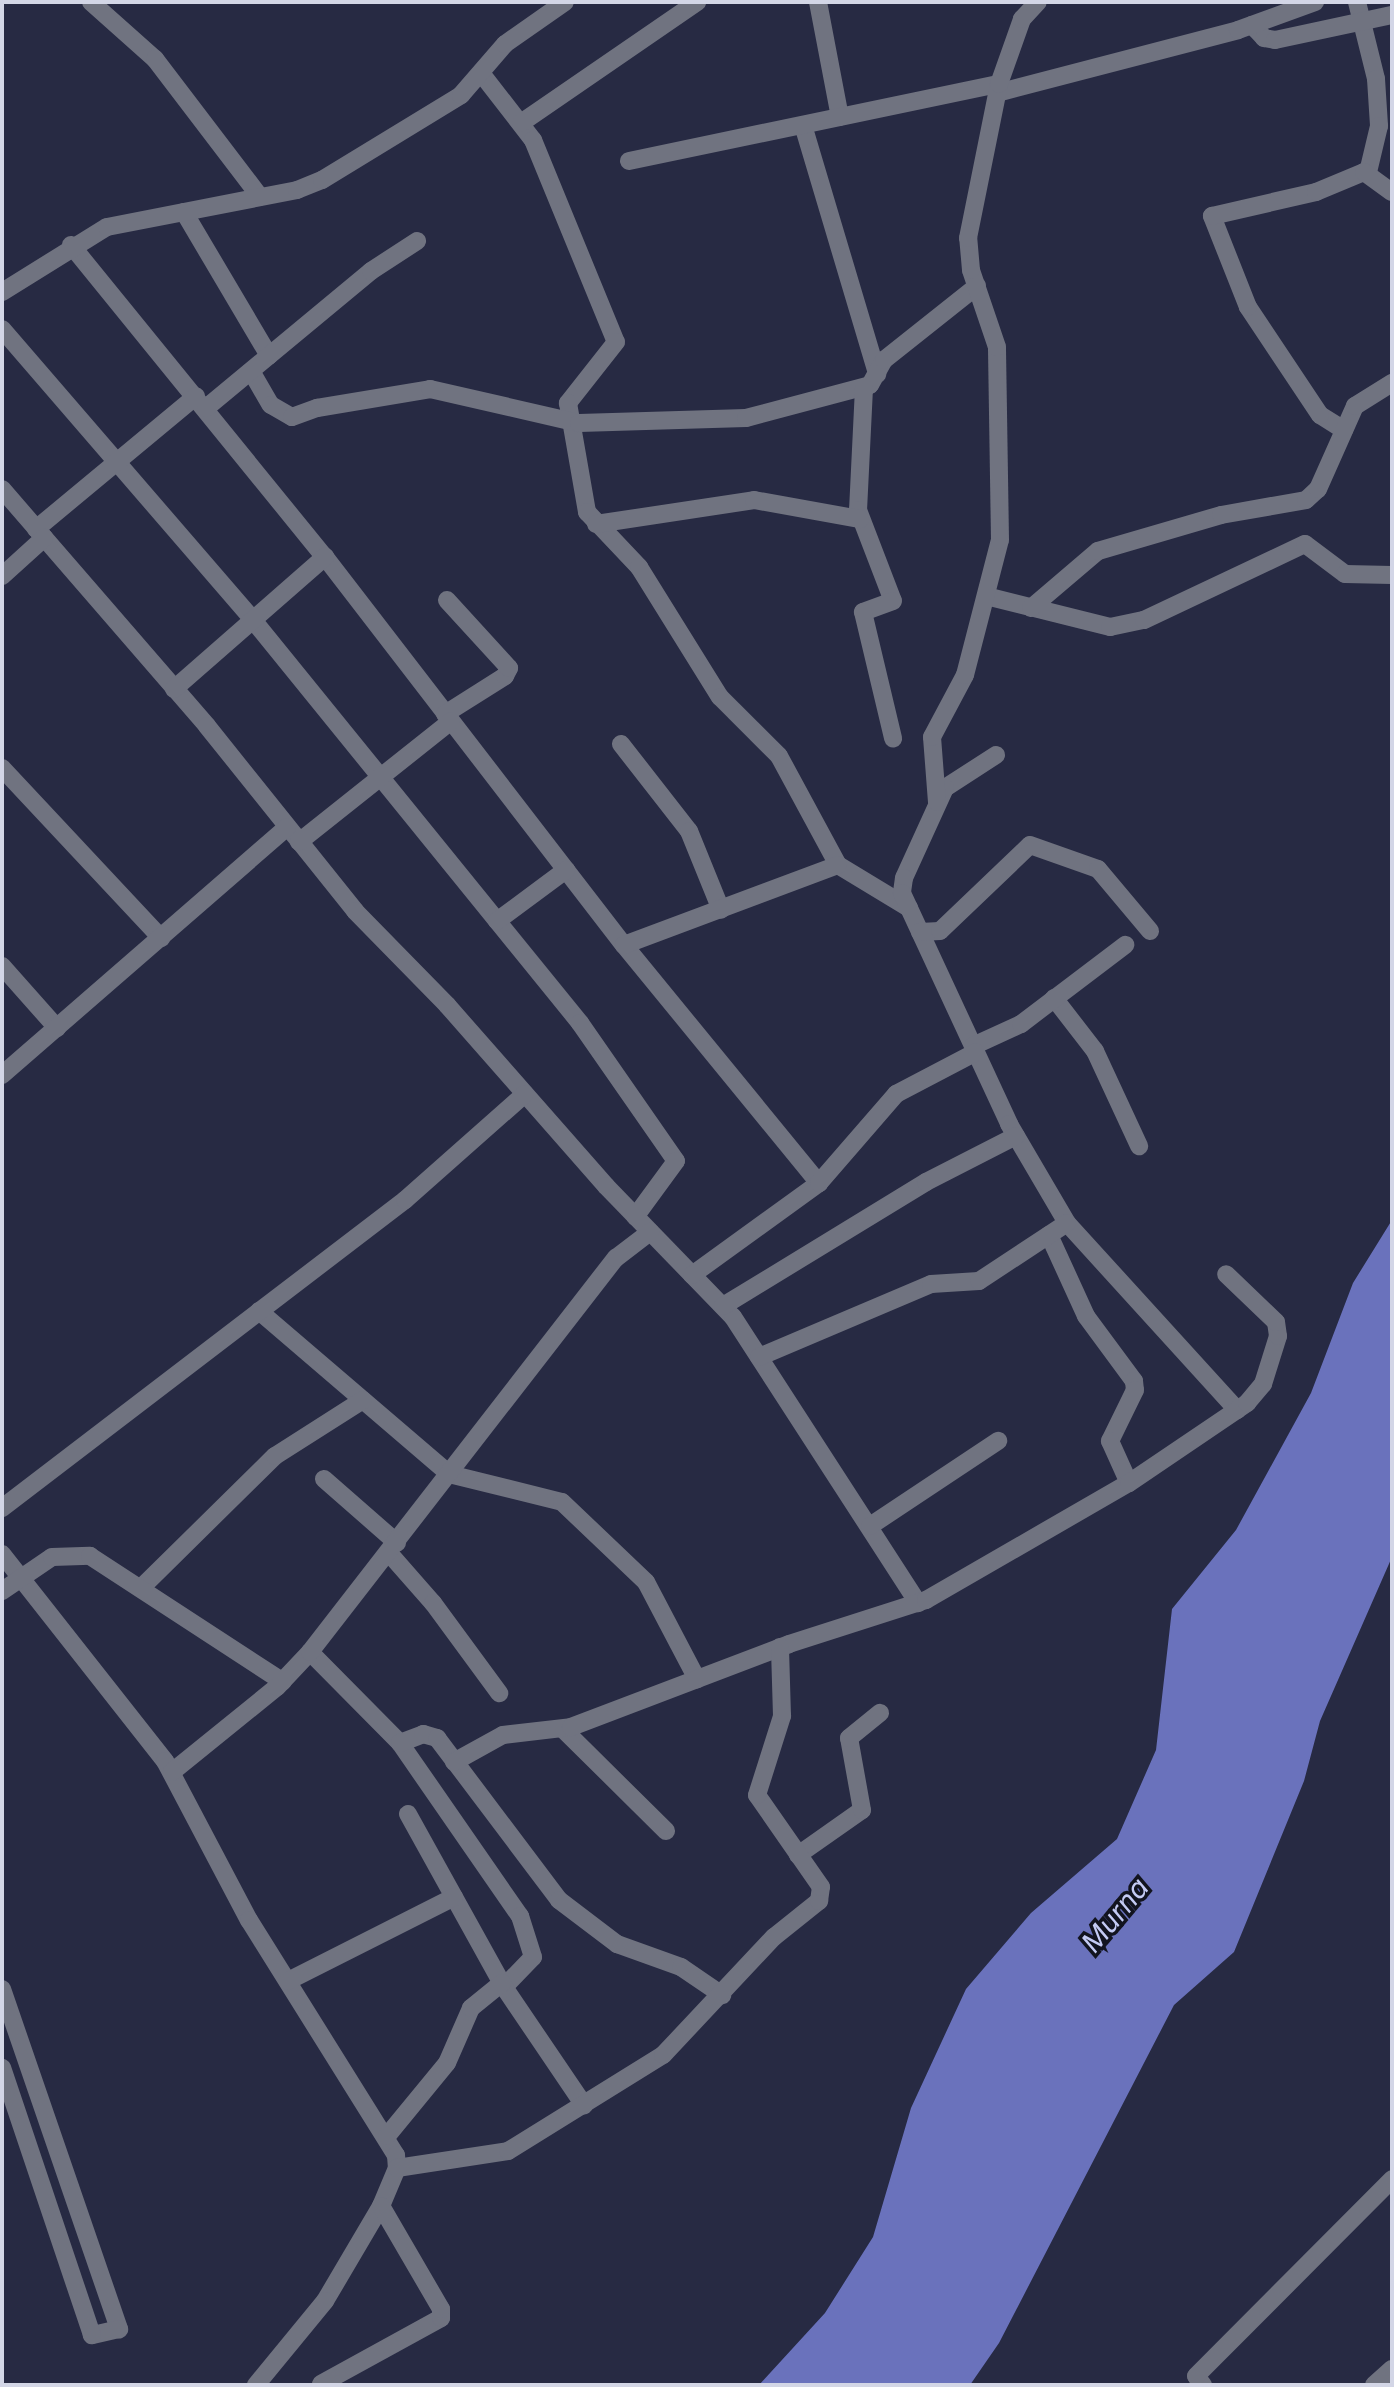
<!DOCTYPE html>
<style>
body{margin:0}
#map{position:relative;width:1394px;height:2387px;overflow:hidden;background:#272a43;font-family:Inter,sans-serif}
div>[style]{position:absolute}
.water>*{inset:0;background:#6a72bc}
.minor>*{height:18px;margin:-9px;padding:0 9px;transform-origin:9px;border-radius:9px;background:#707380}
span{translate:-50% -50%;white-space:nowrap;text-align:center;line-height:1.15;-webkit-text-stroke:7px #12141f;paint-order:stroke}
.water-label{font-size:28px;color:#c4cbf4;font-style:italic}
.frame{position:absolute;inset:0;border:4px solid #d3d6e6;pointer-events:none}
</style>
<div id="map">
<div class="water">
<div style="clip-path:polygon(1392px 1220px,1392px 1557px,1320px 1721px,1304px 1781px,1234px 1952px,1174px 2005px,999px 2343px,970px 2385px,759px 2385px,825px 2313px,873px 2237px,911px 2108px,966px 1989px,1031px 1913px,1117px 1839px,1156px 1750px,1172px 1609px,1236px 1530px,1311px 1393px,1353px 1283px)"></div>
</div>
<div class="minor">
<div style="left:91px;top:2px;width:86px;rotate:41.7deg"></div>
<div style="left:155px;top:59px;width:173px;rotate:52.7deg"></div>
<div style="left:818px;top:2px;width:117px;rotate:79.2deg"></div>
<div style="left:1357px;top:2px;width:79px;rotate:76.1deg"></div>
<div style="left:1376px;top:79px;width:47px;rotate:86.3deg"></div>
<div style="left:1379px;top:126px;width:47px;rotate:103.4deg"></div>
<div style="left:1252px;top:25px;width:18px;rotate:47deg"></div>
<div style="left:1264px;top:38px;width:11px;rotate:10deg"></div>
<div style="left:1275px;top:40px;width:120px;rotate:-12.1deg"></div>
<div style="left:481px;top:73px;width:85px;rotate:52.2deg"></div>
<div style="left:533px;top:140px;width:218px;rotate:67.7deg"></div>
<div style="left:616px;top:342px;width:78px;rotate:128.2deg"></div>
<div style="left:568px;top:403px;width:111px;rotate:80.1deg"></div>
<div style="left:587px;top:512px;width:76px;rotate:46.6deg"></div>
<div style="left:639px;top:567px;width:153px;rotate:58.1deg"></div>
<div style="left:720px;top:697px;width:83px;rotate:45deg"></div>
<div style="left:779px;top:756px;width:124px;rotate:61.6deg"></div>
<div style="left:838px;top:865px;width:83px;rotate:31.2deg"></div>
<div style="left:997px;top:93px;width:249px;rotate:-14.6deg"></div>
<div style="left:1238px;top:30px;width:82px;rotate:-20deg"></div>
<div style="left:521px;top:123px;width:214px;rotate:-34.5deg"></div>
<div style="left:803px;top:125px;width:260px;rotate:73.4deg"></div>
<div style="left:629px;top:161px;width:378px;rotate:-11.8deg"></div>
<div style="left:184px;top:212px;width:167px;rotate:59.4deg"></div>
<div style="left:71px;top:245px;width:402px;rotate:50.9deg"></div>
<div style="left:325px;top:557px;width:490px;rotate:52.4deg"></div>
<div style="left:624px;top:945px;width:308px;rotate:50.7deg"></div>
<div style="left:2px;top:292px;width:123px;rotate:-31.8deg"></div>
<div style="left:107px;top:227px;width:194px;rotate:-11deg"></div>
<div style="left:297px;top:190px;width:27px;rotate:-22deg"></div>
<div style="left:322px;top:180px;width:163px;rotate:-31.4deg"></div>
<div style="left:461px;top:95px;width:67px;rotate:-49.2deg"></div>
<div style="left:505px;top:44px;width:73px;rotate:-35deg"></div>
<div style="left:2px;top:329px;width:384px;rotate:49.2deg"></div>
<div style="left:253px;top:620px;width:519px;rotate:50.94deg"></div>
<div style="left:580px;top:1023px;width:168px;rotate:55.2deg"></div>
<div style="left:676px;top:1161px;width:69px;rotate:126.2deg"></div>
<div style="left:251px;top:371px;width:39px;rotate:60deg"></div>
<div style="left:271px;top:405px;width:24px;rotate:30deg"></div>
<div style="left:292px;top:417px;width:27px;rotate:-20deg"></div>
<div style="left:317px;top:408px;width:115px;rotate:-9.5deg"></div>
<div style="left:430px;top:389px;width:153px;rotate:12.9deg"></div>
<div style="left:579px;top:423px;width:167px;rotate:-1.7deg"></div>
<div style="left:746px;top:418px;width:128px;rotate:-14.9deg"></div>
<div style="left:870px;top:385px;width:29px;rotate:-61deg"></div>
<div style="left:884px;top:360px;width:119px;rotate:-38.5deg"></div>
<div style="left:864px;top:388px;width:122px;rotate:92.8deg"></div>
<div style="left:858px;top:510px;width:97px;rotate:69deg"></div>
<div style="left:893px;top:601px;width:32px;rotate:160deg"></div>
<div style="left:863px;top:612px;width:130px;rotate:76.6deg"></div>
<div style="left:206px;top:408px;width:214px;rotate:-39.7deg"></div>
<div style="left:371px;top:271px;width:55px;rotate:-33.1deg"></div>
<div style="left:1344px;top:430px;width:28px;rotate:-148deg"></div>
<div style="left:1320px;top:415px;width:130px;rotate:-123.7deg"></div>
<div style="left:1248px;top:307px;width:98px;rotate:-111.6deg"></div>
<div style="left:1212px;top:216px;width:107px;rotate:-13deg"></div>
<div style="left:1316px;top:192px;width:52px;rotate:-22.6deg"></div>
<div style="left:1364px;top:172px;width:34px;rotate:36deg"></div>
<div style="left:2px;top:489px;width:313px;rotate:49.1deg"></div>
<div style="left:207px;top:726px;width:237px;rotate:51.3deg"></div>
<div style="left:355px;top:911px;width:132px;rotate:45.6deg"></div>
<div style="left:447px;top:1005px;width:241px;rotate:48.7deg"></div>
<div style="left:606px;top:1186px;width:182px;rotate:45.9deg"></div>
<div style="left:733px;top:1317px;width:341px;rotate:57.1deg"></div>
<div style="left:596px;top:524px;width:160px;rotate:-8.6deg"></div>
<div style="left:754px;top:500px;width:108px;rotate:10.2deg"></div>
<div style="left:36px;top:529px;width:208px;rotate:-39.7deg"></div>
<div style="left:2px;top:576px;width:57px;rotate:-42.1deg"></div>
<div style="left:986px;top:596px;width:128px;rotate:14deg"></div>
<div style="left:1110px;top:627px;width:35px;rotate:-12deg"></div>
<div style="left:1144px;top:620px;width:178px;rotate:-25.3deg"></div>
<div style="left:1305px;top:544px;width:50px;rotate:36.9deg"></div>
<div style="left:1345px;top:574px;width:47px;rotate:1.2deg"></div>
<div style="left:1031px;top:608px;width:88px;rotate:-40.4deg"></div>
<div style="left:1098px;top:551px;width:128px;rotate:-16.3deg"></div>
<div style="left:1221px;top:515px;width:86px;rotate:-10deg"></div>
<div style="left:1306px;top:500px;width:16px;rotate:-43deg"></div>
<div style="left:1318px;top:489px;width:91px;rotate:-66deg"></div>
<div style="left:1355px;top:406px;width:44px;rotate:-31.9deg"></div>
<div style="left:174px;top:689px;width:201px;rotate:-41.2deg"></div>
<div style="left:445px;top:714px;width:71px;rotate:-32.3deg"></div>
<div style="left:505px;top:676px;width:9px;rotate:-63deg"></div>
<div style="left:509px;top:668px;width:92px;rotate:-132.4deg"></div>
<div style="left:621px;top:744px;width:110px;rotate:52deg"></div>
<div style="left:689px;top:831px;width:85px;rotate:67.9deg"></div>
<div style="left:996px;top:755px;width:61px;rotate:147.1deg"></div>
<div style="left:945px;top:788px;width:99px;rotate:114.5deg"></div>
<div style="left:904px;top:878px;width:15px;rotate:98deg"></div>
<div style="left:902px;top:893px;width:255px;rotate:65.1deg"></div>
<div style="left:1009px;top:1124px;width:115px;rotate:59.6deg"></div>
<div style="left:1067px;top:1223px;width:253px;rotate:47.7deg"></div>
<div style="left:2px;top:768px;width:233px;rotate:46.9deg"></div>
<div style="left:937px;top:802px;width:65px;rotate:-94.4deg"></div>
<div style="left:932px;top:737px;width:70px;rotate:-62deg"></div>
<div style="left:965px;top:675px;width:139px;rotate:-75.5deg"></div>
<div style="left:1000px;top:540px;width:193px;rotate:-90.9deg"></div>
<div style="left:997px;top:347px;width:81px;rotate:-108.7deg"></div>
<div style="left:971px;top:270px;width:32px;rotate:-95deg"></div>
<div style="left:968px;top:238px;width:157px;rotate:-78.6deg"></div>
<div style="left:999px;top:84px;width:69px;rotate:-70.5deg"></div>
<div style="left:1022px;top:19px;width:23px;rotate:-47deg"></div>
<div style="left:299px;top:842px;width:194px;rotate:-38.5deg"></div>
<div style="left:497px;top:921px;width:86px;rotate:-36.5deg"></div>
<div style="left:920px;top:932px;width:20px;rotate:-3deg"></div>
<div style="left:940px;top:931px;width:124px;rotate:-43.7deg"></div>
<div style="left:1030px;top:845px;width:72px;rotate:19.4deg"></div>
<div style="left:1098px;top:869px;width:81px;rotate:50deg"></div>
<div style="left:624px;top:945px;width:228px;rotate:-20.5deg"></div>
<div style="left:2px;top:966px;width:83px;rotate:48.4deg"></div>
<div style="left:1054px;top:998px;width:67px;rotate:52.3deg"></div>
<div style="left:1095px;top:1051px;width:105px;rotate:65.1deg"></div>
<div style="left:973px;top:1046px;width:53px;rotate:-24.6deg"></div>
<div style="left:1021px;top:1024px;width:131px;rotate:-37.2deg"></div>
<div style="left:2px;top:1075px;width:378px;rotate:-41deg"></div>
<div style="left:1049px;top:1235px;width:89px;rotate:65.4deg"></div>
<div style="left:1086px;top:1316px;width:81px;rotate:53.6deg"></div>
<div style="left:1134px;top:1381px;width:9px;rotate:84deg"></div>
<div style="left:1135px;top:1390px;width:57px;rotate:116.1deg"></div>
<div style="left:1110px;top:1441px;width:46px;rotate:65.7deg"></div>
<div style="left:692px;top:1275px;width:157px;rotate:-35.9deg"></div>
<div style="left:819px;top:1183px;width:118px;rotate:-49.1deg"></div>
<div style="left:896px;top:1094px;width:90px;rotate:-27.7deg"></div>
<div style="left:723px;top:1306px;width:238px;rotate:-31.4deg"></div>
<div style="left:926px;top:1182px;width:101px;rotate:-27.1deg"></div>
<div style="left:259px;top:1311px;width:250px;rotate:40.6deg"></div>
<div style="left:449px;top:1474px;width:116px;rotate:13.9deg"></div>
<div style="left:562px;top:1502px;width:116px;rotate:43.6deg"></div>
<div style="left:646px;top:1582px;width:110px;rotate:62.3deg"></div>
<div style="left:759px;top:1357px;width:187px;rotate:-23deg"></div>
<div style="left:931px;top:1284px;width:48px;rotate:-3.6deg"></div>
<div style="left:979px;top:1281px;width:105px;rotate:-33.4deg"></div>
<div style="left:324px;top:1479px;width:97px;rotate:41.2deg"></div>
<div style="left:2px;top:1508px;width:507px;rotate:-37.39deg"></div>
<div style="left:405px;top:1200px;width:160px;rotate:-41.5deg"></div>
<div style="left:870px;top:1526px;width:154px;rotate:-33.6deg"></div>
<div style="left:389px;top:1553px;width:67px;rotate:48.7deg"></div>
<div style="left:433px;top:1603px;width:112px;rotate:53.7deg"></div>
<div style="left:2px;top:1554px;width:263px;rotate:51.8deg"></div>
<div style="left:165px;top:1761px;width:180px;rotate:62.2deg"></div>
<div style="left:249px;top:1920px;width:277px;rotate:58deg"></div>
<div style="left:396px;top:2155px;width:13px;rotate:86deg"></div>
<div style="left:397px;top:2168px;width:41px;rotate:112.8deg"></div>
<div style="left:381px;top:2206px;width:110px;rotate:120.5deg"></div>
<div style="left:325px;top:2301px;width:109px;rotate:129.4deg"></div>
<div style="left:141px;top:1588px;width:188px;rotate:-44.6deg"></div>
<div style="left:275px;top:1456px;width:104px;rotate:-32.5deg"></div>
<div style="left:2px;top:1591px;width:60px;rotate:-34.2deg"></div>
<div style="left:52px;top:1557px;width:38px;rotate:-2deg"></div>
<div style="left:90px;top:1556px;width:230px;rotate:33.1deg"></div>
<div style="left:310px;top:1652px;width:128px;rotate:45.3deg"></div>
<div style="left:400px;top:1743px;width:211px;rotate:55.3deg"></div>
<div style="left:520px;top:1916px;width:43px;rotate:72.4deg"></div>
<div style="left:533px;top:1957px;width:42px;rotate:134deg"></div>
<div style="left:563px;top:1729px;width:145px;rotate:44.7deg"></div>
<div style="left:400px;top:1743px;width:25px;rotate:-21deg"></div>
<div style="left:423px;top:1734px;width:15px;rotate:16deg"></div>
<div style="left:437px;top:1738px;width:203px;rotate:53deg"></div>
<div style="left:559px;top:1900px;width:73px;rotate:37.2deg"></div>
<div style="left:617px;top:1944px;width:68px;rotate:19.8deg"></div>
<div style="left:681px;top:1967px;width:50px;rotate:34.3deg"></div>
<div style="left:454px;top:1762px;width:56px;rotate:-28.9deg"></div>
<div style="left:503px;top:1735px;width:68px;rotate:-6.7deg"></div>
<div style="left:571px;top:1727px;width:233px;rotate:-20.8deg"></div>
<div style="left:789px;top:1644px;width:144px;rotate:-17.8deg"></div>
<div style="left:926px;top:1600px;width:234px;rotate:-30deg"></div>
<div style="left:1129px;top:1483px;width:143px;rotate:-34.1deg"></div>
<div style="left:1247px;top:1403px;width:25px;rotate:-50deg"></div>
<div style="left:1263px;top:1384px;width:50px;rotate:-72.6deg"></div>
<div style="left:1278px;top:1336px;width:14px;rotate:-98deg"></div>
<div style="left:1276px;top:1322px;width:69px;rotate:-136.2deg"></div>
<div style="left:172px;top:1772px;width:135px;rotate:-39deg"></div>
<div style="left:277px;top:1687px;width:48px;rotate:-46.7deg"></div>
<div style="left:310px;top:1652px;width:499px;rotate:-52.2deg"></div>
<div style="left:616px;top:1258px;width:43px;rotate:-37.4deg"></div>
<div style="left:408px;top:1814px;width:198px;rotate:61deg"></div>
<div style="left:504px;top:1987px;width:143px;rotate:55.9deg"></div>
<div style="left:798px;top:1855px;width:78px;rotate:-35.1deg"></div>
<div style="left:862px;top:1810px;width:73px;rotate:-100.2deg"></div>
<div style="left:849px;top:1738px;width:40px;rotate:-39deg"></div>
<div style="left:288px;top:1981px;width:186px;rotate:-26.8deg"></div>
<div style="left:2px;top:1989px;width:360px;rotate:71deg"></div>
<div style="left:119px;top:2329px;width:28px;rotate:167deg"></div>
<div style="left:92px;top:2335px;width:282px;rotate:-108.6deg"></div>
<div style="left:387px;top:2136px;width:94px;rotate:-50.6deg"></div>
<div style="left:447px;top:2063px;width:60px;rotate:-66.4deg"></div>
<div style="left:471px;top:2008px;width:40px;rotate:-39deg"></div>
<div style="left:397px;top:2168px;width:112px;rotate:-8.7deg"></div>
<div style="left:508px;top:2151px;width:182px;rotate:-31.8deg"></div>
<div style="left:663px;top:2055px;width:162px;rotate:-46.8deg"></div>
<div style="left:774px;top:1937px;width:58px;rotate:-38.7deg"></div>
<div style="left:819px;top:1901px;width:14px;rotate:-82deg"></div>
<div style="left:821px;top:1887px;width:112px;rotate:-124.8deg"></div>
<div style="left:757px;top:1795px;width:83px;rotate:-72.4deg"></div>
<div style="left:782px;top:1716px;width:69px;rotate:-91.7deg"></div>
<div style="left:321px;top:2384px;width:137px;rotate:-28.8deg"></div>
<div style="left:441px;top:2318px;width:9px;rotate:-90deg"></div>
<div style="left:441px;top:2309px;width:119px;rotate:-120.2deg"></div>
<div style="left:1203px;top:2385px;width:11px;rotate:-128deg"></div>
<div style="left:1196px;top:2376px;width:278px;rotate:-45.1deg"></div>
<div style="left:1374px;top:2385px;width:24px;rotate:-42deg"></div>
</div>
<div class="water-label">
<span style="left:1115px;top:1915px;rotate:-50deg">Murna</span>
</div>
<div class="frame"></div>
</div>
